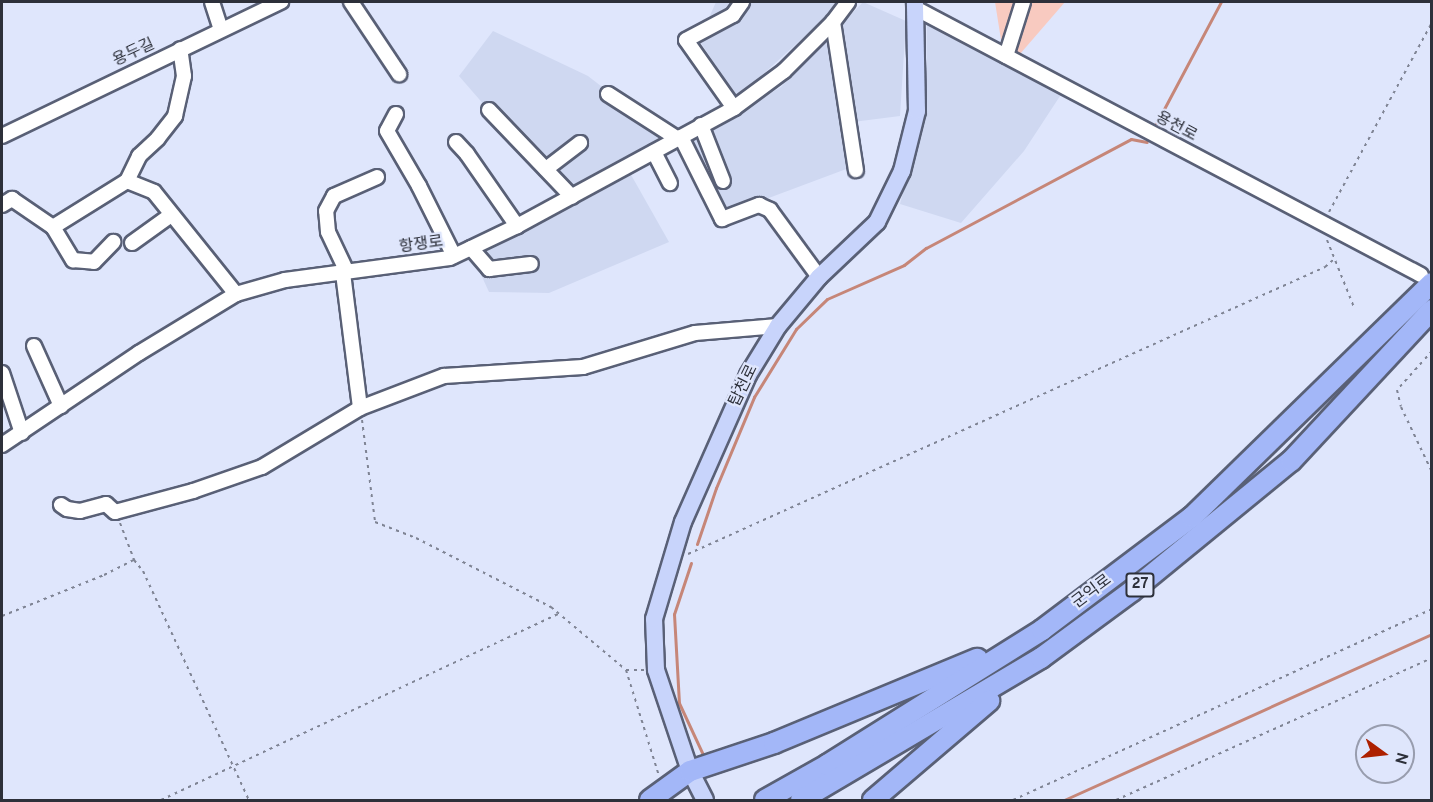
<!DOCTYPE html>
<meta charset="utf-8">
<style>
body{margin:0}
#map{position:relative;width:1433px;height:802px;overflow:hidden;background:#dfe6fc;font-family:Overpass,"Noto Sans KR",sans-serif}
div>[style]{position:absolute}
.built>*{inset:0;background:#cfd8f1}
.green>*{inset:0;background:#f8cac0}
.stream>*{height:3px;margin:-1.5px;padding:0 1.5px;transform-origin:1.5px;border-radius:1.5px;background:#c68678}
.path>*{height:2px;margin-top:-1px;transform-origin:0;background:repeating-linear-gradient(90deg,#7f8494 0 3px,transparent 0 7.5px)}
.roads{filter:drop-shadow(2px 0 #596076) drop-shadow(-2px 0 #596076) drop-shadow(0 2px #596076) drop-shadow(0 -2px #596076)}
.minor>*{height:14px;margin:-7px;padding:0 7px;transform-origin:7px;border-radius:7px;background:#fff}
.major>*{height:16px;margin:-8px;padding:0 8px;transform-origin:8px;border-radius:8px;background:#c8d4fb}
.highway>*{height:20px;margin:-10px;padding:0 10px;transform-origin:10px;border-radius:10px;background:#a3b7f8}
span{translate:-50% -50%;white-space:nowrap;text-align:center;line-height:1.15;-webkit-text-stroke:4.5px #dfe6fc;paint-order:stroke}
.shield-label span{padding:2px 4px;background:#dfe6fc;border:2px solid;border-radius:4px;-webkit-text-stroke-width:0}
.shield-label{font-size:15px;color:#2d303a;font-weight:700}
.street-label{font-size:16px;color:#2d303a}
.frame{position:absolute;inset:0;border:3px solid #2d303a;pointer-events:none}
.north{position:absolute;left:1355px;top:724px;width:60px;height:60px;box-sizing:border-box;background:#dfe6fc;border:2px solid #989dae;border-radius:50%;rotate:105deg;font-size:16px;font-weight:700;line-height:24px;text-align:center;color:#2d303a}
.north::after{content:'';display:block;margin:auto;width:21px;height:27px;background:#ad2000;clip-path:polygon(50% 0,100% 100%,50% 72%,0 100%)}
</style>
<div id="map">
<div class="built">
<div style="clip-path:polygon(716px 2px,842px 2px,737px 98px,699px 40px)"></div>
<div style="clip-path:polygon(863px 2px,906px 21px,900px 116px,845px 123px,849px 168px,723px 215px,687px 141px,781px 87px)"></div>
<div style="clip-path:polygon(927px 24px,1062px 93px,1024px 151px,961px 223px,900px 204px,926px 104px)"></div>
<div style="clip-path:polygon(493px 31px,588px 76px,668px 138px,563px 196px,459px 76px)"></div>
<div style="clip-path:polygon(630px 173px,669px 242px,549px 293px,489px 292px,472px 255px)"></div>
</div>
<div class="green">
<div style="clip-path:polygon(995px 2px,1065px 2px,1020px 54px,1002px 46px)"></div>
</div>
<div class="stream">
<div style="left:1156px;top:124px;width:138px;rotate:-62deg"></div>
<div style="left:697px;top:544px;width:59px;rotate:-71.3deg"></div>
<div style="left:716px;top:488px;width:99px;rotate:-67.3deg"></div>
<div style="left:754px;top:397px;width:80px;rotate:-58.3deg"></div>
<div style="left:796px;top:329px;width:43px;rotate:-44.1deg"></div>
<div style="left:827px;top:299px;width:84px;rotate:-23.8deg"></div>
<div style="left:904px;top:265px;width:28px;rotate:-38deg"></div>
<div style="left:926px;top:248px;width:232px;rotate:-28deg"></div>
<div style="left:1131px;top:139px;width:16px;rotate:11deg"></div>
<div style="left:691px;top:563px;width:54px;rotate:108.4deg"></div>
<div style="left:674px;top:614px;width:89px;rotate:86.8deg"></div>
<div style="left:679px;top:703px;width:62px;rotate:65.1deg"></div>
<div style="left:1064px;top:800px;width:404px;rotate:-24.3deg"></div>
</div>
<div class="path">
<div style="left:1329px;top:212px;width:216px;rotate:-61.5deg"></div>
<div style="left:1327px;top:240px;width:72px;rotate:68.1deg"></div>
<div style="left:1432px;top:351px;width:52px;rotate:131.9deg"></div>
<div style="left:1397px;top:390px;width:17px;rotate:77deg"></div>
<div style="left:1401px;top:407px;width:72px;rotate:64.5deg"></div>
<div style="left:362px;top:420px;width:103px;rotate:82.7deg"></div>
<div style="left:375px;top:522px;width:44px;rotate:21.3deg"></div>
<div style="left:416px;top:538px;width:152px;rotate:27.1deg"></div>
<div style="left:551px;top:607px;width:98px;rotate:40deg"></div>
<div style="left:626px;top:670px;width:18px"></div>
<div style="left:120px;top:523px;width:40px;rotate:69deg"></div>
<div style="left:134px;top:560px;width:14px;rotate:51deg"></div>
<div style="left:143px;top:571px;width:252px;rotate:65.2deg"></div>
<div style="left:688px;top:554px;width:699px;rotate:-24.25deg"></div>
<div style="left:1325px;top:267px;width:11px;rotate:-41deg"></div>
<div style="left:2px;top:616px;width:110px;rotate:-21.9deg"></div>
<div style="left:104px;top:575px;width:34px;rotate:-27deg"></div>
<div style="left:626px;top:670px;width:111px;rotate:72.7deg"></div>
<div style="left:161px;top:800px;width:442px;rotate:-25.1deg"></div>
<div style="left:1013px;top:800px;width:460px;rotate:-24.5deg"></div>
<div style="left:1116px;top:800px;width:346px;rotate:-24.2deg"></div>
</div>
<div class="roads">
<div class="minor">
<div style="left:212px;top:2px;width:29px;rotate:72deg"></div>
<div style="left:351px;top:2px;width:87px;rotate:56.3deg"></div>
<div style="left:915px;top:8px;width:572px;rotate:27.82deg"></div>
<div style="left:833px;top:22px;width:150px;rotate:81.2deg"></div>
<div style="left:1006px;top:56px;width:57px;rotate:-72.5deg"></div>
<div style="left:608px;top:94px;width:83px;rotate:32.7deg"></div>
<div style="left:734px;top:108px;width:83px;rotate:-125.2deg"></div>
<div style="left:686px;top:40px;width:53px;rotate:-28deg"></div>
<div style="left:733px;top:15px;width:16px;rotate:-55deg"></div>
<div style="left:489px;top:110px;width:120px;rotate:46.3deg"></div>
<div style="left:396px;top:114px;width:19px;rotate:118deg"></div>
<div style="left:387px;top:131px;width:64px;rotate:59.8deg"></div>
<div style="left:419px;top:186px;width:78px;rotate:63.4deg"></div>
<div style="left:701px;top:125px;width:60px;rotate:68.6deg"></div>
<div style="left:2px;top:136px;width:310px;rotate:-25.7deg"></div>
<div style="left:681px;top:137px;width:92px;rotate:63.4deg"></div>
<div style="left:722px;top:219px;width:40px;rotate:-21deg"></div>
<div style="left:759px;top:205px;width:12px;rotate:24deg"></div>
<div style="left:770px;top:210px;width:83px;rotate:53.8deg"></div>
<div style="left:456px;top:142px;width:16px;rotate:47deg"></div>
<div style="left:467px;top:154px;width:88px;rotate:55.2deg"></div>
<div style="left:654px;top:152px;width:35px;rotate:63deg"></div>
<div style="left:546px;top:169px;width:43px;rotate:-37.4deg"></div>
<div style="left:127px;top:181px;width:28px;rotate:-64deg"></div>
<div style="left:139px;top:156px;width:26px;rotate:-43deg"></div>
<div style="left:158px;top:138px;width:28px;rotate:-52deg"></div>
<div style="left:175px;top:116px;width:41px;rotate:-77.3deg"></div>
<div style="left:184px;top:76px;width:27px;rotate:-98deg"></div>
<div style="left:2px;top:205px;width:12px;rotate:-31deg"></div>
<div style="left:12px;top:199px;width:50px;rotate:34.3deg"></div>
<div style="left:53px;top:227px;width:87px;rotate:-31.9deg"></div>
<div style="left:127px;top:181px;width:29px;rotate:22deg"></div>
<div style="left:154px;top:192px;width:131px;rotate:51.2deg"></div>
<div style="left:53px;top:227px;width:39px;rotate:59deg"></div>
<div style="left:73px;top:260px;width:21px;rotate:5deg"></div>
<div style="left:94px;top:262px;width:28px;rotate:-46deg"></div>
<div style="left:132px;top:243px;width:48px;rotate:-35.7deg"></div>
<div style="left:471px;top:248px;width:28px;rotate:49deg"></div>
<div style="left:489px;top:269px;width:42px;rotate:-6.8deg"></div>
<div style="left:347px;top:272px;width:44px;rotate:-115.4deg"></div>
<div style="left:328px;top:232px;width:21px;rotate:-95deg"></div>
<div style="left:326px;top:211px;width:17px;rotate:-62deg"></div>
<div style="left:334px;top:196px;width:47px;rotate:-23.8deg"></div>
<div style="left:343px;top:273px;width:136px;rotate:82.8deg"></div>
<div style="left:34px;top:346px;width:66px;rotate:65.8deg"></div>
<div style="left:2px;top:373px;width:63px;rotate:71.6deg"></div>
<div style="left:2px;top:445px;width:165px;rotate:-33.9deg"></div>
<div style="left:139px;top:353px;width:114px;rotate:-31.3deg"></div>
<div style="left:236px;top:294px;width:51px;rotate:-15.9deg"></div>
<div style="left:285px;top:280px;width:166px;rotate:-7.6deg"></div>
<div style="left:450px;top:258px;width:74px;rotate:-25.5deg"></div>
<div style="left:517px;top:226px;width:247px;rotate:-28.5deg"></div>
<div style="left:734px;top:108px;width:62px;rotate:-36.5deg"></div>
<div style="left:784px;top:71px;width:69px;rotate:-45deg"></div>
<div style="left:833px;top:22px;width:25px;rotate:-53deg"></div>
<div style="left:61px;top:505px;width:7px;rotate:34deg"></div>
<div style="left:67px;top:509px;width:13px;rotate:9deg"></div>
<div style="left:80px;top:511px;width:27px;rotate:-15deg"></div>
<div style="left:106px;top:504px;width:12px;rotate:42deg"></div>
<div style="left:115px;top:512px;width:81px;rotate:-15.1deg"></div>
<div style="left:193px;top:491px;width:73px;rotate:-19.2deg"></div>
<div style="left:262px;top:467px;width:114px;rotate:-31deg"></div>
<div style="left:360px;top:408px;width:90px;rotate:-20.9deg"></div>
<div style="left:444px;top:376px;width:139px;rotate:-3.7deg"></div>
<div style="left:583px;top:367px;width:117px;rotate:-16.9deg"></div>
<div style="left:695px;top:333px;width:83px;rotate:-4.8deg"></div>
</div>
<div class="major">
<div style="left:705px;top:800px;width:33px;rotate:-117deg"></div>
<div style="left:690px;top:771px;width:107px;rotate:-108.6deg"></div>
<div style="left:656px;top:670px;width:51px;rotate:-92.2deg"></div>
<div style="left:654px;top:619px;width:101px;rotate:-73.4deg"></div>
<div style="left:683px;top:522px;width:161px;rotate:-66.1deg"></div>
<div style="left:748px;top:375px;width:57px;rotate:-58.5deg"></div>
<div style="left:778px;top:326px;width:64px;rotate:-50.1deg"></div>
<div style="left:819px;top:277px;width:80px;rotate:-43.5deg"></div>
<div style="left:877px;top:222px;width:57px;rotate:-63.9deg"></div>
<div style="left:902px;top:171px;width:62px;rotate:-76deg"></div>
<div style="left:917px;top:111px;width:109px;rotate:-91.1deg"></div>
</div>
<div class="highway">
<div style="left:650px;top:800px;width:49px;rotate:-35.9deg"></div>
<div style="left:690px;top:771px;width:89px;rotate:-18.4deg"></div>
<div style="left:774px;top:743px;width:220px;rotate:-22.5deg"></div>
<div style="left:765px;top:800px;width:71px;rotate:-29.4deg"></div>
<div style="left:827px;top:765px;width:254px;rotate:-32.1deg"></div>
<div style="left:1042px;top:630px;width:188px;rotate:-37deg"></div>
<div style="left:1192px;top:517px;width:335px;rotate:-44.3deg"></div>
<div style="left:801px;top:800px;width:279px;rotate:-30.6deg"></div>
<div style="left:1041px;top:658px;width:113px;rotate:-36.4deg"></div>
<div style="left:1132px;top:591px;width:205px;rotate:-39.3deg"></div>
<div style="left:1291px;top:461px;width:207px;rotate:-47deg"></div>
<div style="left:873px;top:800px;width:153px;rotate:-40.5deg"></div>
</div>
</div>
<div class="shield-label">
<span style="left:1140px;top:585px">27</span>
</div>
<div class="street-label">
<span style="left:134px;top:53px;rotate:-25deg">용두길</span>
<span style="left:1176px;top:127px;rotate:28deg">용천로</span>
<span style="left:421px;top:245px;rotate:-8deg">항쟁로</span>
<span style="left:744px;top:386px;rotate:-64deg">탑천로</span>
<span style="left:1092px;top:592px;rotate:-37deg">군익로</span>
</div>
<div class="frame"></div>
<div class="north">N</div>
</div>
